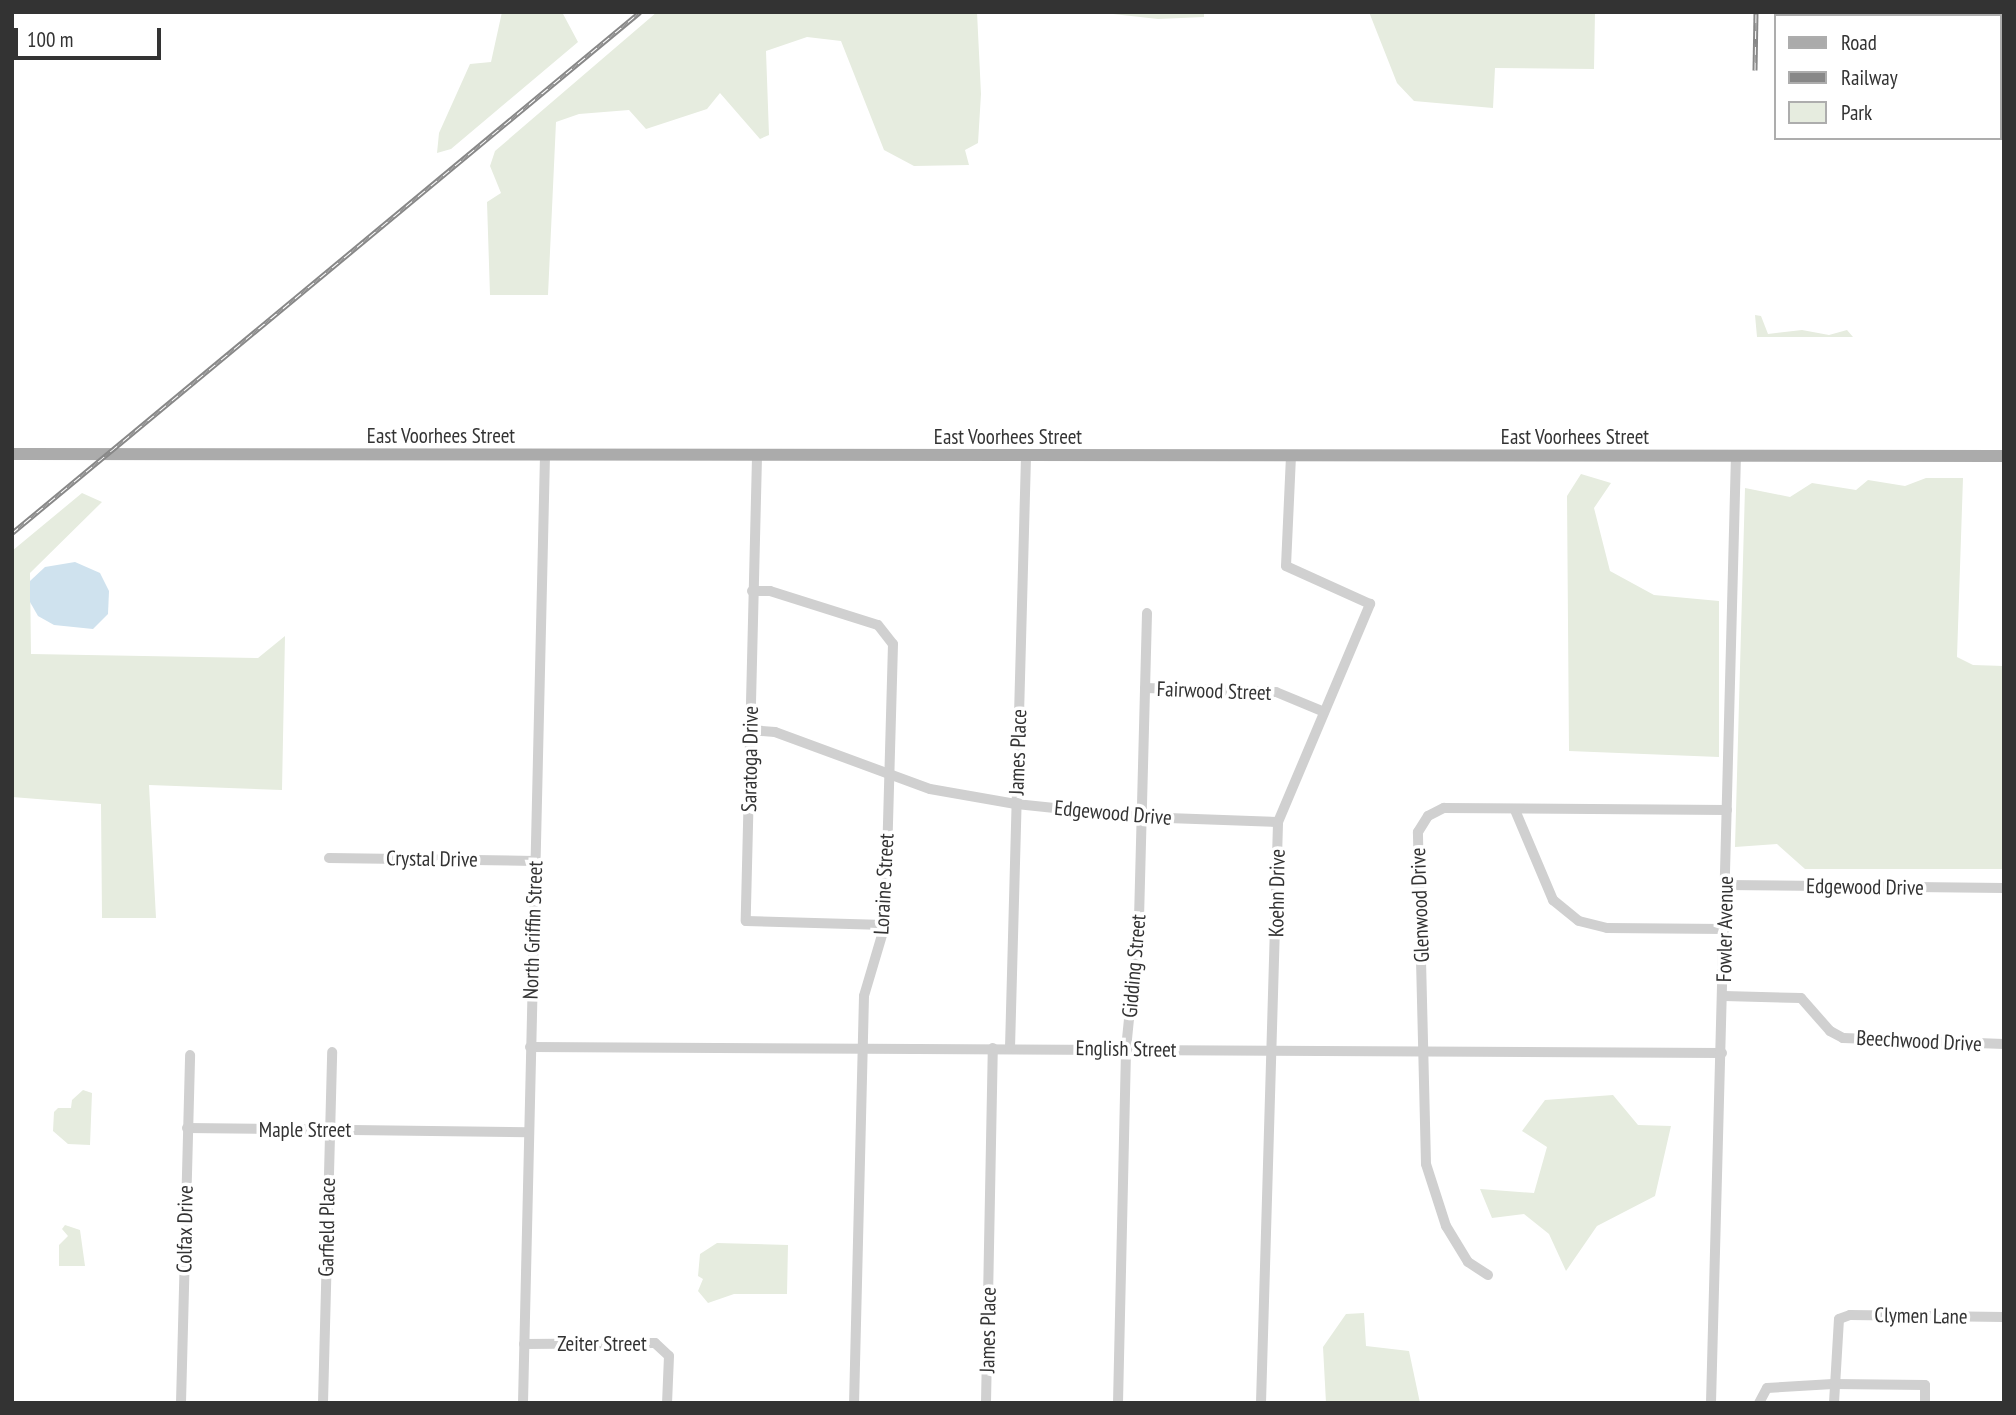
<!DOCTYPE html>
<style>
body{margin:0}
#map{position:relative;width:2016px;height:1415px;overflow:hidden;background:#fff;font-family:"PT Sans Narrow",sans-serif}
div>[style]{position:absolute}
.green>*{inset:0;background:#e6ecdf}
.water>*{inset:0;background:#cfe2ee}
.minor>*{height:10px;margin:-5px;padding:0 5px;transform-origin:5px;border-radius:5px;background:#d0d0d0}
.major>*{height:12px;margin:-6px;padding:0 6px;transform-origin:6px;border-radius:6px;background:#ababab}
.rail>*{height:5px;margin-top:-2.5px;transform-origin:0;background:repeating-linear-gradient(90deg,#fff 0 8px,#888 0 16px);box-sizing:border-box;border-block:2px solid #888}
span{translate:-50% -50%;white-space:nowrap;text-align:center;line-height:1.15;-webkit-text-stroke:7px #fff;paint-order:stroke}
.street-label{font-size:21px;color:#333}
.frame{position:absolute;inset:0;border:14px solid #333;pointer-events:none}
.legend{position:absolute;left:1774px;top:14px;width:228px;height:126px;box-sizing:border-box;background:#fff;border:2px solid #adadad;margin:0;padding:9px 12px;list-style:none;font-size:21px;color:#333}
.legend li{display:flex;align-items:center;gap:14px;height:35px}
.legend b{width:35px;border:2px solid #adadad}
.scale{position:absolute;left:14px;top:28px;width:147px;height:32px;box-sizing:border-box;border:4px solid #333;border-top:0;padding-left:9px;font-size:21px;line-height:24px;white-space:nowrap;color:#333;-webkit-text-stroke:5px #fff;paint-order:stroke}
</style>
<div id="map">
<div class="green">
<div style="clip-path:polygon(502px 12px,562px 12px,578px 42px,451px 149px,437px 153px,439px 133px,470px 64px,491px 62px)"></div>
<div style="clip-path:polygon(657px 12px,977px 12px,981px 94px,978px 143px,965px 150px,969px 165px,914px 166px,884px 150px,841px 41px,807px 37px,766px 51px,769px 135px,760px 139px,720px 93px,707px 109px,646px 129px,629px 110px,579px 114px,556px 122px,548px 295px,490px 295px,487px 202px,501px 193px,490px 166px,495px 151px)"></div>
<div style="clip-path:polygon(1095px 12px,1204px 12px,1204px 17px,1158px 19px)"></div>
<div style="clip-path:polygon(1369px 12px,1595px 12px,1594px 69px,1495px 68px,1493px 108px,1414px 101px,1397px 83px)"></div>
<div style="clip-path:polygon(1755px 315px,1761px 316px,1768px 334px,1802px 330px,1829px 335px,1847px 330px,1853px 337px,1757px 337px)"></div>
<div style="clip-path:polygon(1581px 474px,1611px 483px,1594px 508px,1610px 571px,1654px 595px,1719px 601px,1719px 757px,1569px 751px,1567px 496px)"></div>
<div style="clip-path:polygon(1926px 478px,1963px 478px,1957px 657px,1973px 665px,2004px 666px,2004px 869px,1805px 869px,1777px 844px,1735px 847px,1745px 488px,1790px 497px,1812px 483px,1856px 490px,1868px 480px,1905px 486px)"></div>
<div style="clip-path:polygon(82px 493px,102px 502px,30px 573px,31px 654px,258px 658px,285px 636px,282px 790px,149px 785px,156px 918px,102px 918px,101px 804px,12px 797px,12px 551px)"></div>
<div style="clip-path:polygon(83px 1090px,92px 1093px,90px 1145px,68px 1144px,53px 1131px,54px 1112px,58px 1108px,71px 1108px,72px 1100px)"></div>
<div style="clip-path:polygon(1613px 1095px,1638px 1125px,1671px 1126px,1655px 1196px,1597px 1226px,1566px 1271px,1549px 1234px,1524px 1214px,1492px 1218px,1480px 1189px,1534px 1193px,1547px 1147px,1522px 1131px,1545px 1100px)"></div>
<div style="clip-path:polygon(65px 1225px,80px 1230px,85px 1266px,59px 1266px,59px 1245px,68px 1236px,62px 1229px)"></div>
<div style="clip-path:polygon(717px 1243px,788px 1245px,787px 1294px,734px 1294px,708px 1303px,698px 1291px,703px 1279px,698px 1276px,700px 1254px)"></div>
<div style="clip-path:polygon(1364px 1313px,1366px 1346px,1409px 1351px,1420px 1403px,1326px 1403px,1323px 1347px,1346px 1314px)"></div>
</div>
<div class="water">
<div style="clip-path:polygon(75px 562px,100px 573px,109px 591px,108px 614px,93px 629px,54px 625px,38px 616px,30px 602px,30px 581px,45px 567px)"></div>
</div>
<div class="minor">
<div style="left:757px;top:457px;width:464px;rotate:91.4deg"></div>
<div style="left:746px;top:921px;width:139px;rotate:1.6deg"></div>
<div style="left:752px;top:591px;width:18px"></div>
<div style="left:770px;top:591px;width:113px;rotate:17.5deg"></div>
<div style="left:878px;top:625px;width:24px;rotate:52deg"></div>
<div style="left:893px;top:644px;width:281px;rotate:91.6deg"></div>
<div style="left:885px;top:925px;width:74px;rotate:106.5deg"></div>
<div style="left:864px;top:996px;width:407px;rotate:91.4deg"></div>
<div style="left:1145px;top:688px;width:131px;rotate:1.7deg"></div>
<div style="left:1276px;top:692px;width:50px;rotate:22.4deg"></div>
<div style="left:751px;top:730px;width:24px;rotate:5deg"></div>
<div style="left:775px;top:732px;width:165px;rotate:20.2deg"></div>
<div style="left:930px;top:789px;width:87px;rotate:9.9deg"></div>
<div style="left:1016px;top:804px;width:125px;rotate:6deg"></div>
<div style="left:1140px;top:817px;width:138px;rotate:2.1deg"></div>
<div style="left:1515px;top:810px;width:98px;rotate:67.1deg"></div>
<div style="left:1553px;top:900px;width:33px;rotate:39deg"></div>
<div style="left:1579px;top:921px;width:29px;rotate:14deg"></div>
<div style="left:1607px;top:928px;width:118px;rotate:0.5deg"></div>
<div style="left:329px;top:858px;width:206px;rotate:0.8deg"></div>
<div style="left:1725px;top:885px;width:279px;rotate:0.6deg"></div>
<div style="left:1724px;top:996px;width:77px;rotate:1.5deg"></div>
<div style="left:1801px;top:998px;width:44px;rotate:48.7deg"></div>
<div style="left:1830px;top:1031px;width:15px;rotate:28deg"></div>
<div style="left:1843px;top:1038px;width:161px;rotate:2.1deg"></div>
<div style="left:530px;top:1047px;width:1192px;rotate:0.29deg"></div>
<div style="left:1010px;top:1048px;width:592px;rotate:-88.45deg"></div>
<div style="left:187px;top:1128px;width:341px;rotate:0.7deg"></div>
<div style="left:1488px;top:1275px;width:24px;rotate:-147deg"></div>
<div style="left:1468px;top:1262px;width:42px;rotate:-121.4deg"></div>
<div style="left:1446px;top:1226px;width:65px;rotate:-107.9deg"></div>
<div style="left:1426px;top:1164px;width:332px;rotate:-91.4deg"></div>
<div style="left:1418px;top:832px;width:19px;rotate:-58deg"></div>
<div style="left:1428px;top:816px;width:18px;rotate:-27deg"></div>
<div style="left:1444px;top:808px;width:283px;rotate:0.4deg"></div>
<div style="left:524px;top:1344px;width:131px;rotate:-0.4deg"></div>
<div style="left:655px;top:1343px;width:19px;rotate:43deg"></div>
<div style="left:669px;top:1356px;width:47px;rotate:92.4deg"></div>
<div style="left:181px;top:1403px;width:348px;rotate:-88.5deg"></div>
<div style="left:323px;top:1403px;width:351px;rotate:-88.5deg"></div>
<div style="left:523px;top:1403px;width:946px;rotate:-88.67deg"></div>
<div style="left:986px;top:1403px;width:355px;rotate:-88.9deg"></div>
<div style="left:1118px;top:1403px;width:354px;rotate:-88.7deg"></div>
<div style="left:1126px;top:1049px;width:131px;rotate:-84.3deg"></div>
<div style="left:1139px;top:919px;width:306px;rotate:-88.5deg"></div>
<div style="left:1261px;top:1403px;width:581px;rotate:-88.32deg"></div>
<div style="left:1278px;top:822px;width:237px;rotate:-67.1deg"></div>
<div style="left:1370px;top:604px;width:92px;rotate:-155.7deg"></div>
<div style="left:1286px;top:566px;width:109px;rotate:-87.4deg"></div>
<div style="left:1711px;top:1403px;width:948px;rotate:-88.49deg"></div>
<div style="left:1759px;top:1403px;width:17px;rotate:-62deg"></div>
<div style="left:1767px;top:1388px;width:66px;rotate:-3.5deg"></div>
<div style="left:1833px;top:1384px;width:92px;rotate:0.6deg"></div>
<div style="left:1925px;top:1385px;width:18px;rotate:90deg"></div>
<div style="left:1834px;top:1403px;width:84px;rotate:-86.6deg"></div>
<div style="left:1839px;top:1319px;width:12px;rotate:-20deg"></div>
<div style="left:1850px;top:1315px;width:154px;rotate:0.7deg"></div>
</div>
<div class="major">
<div style="left:12px;top:454px;width:1992px;rotate:0.06deg"></div>
</div>
<div class="rail">
<div style="left:1755px;top:70px;width:58px;rotate:-89deg"></div>
<div style="left:12px;top:533px;width:816px;rotate:-39.68deg"></div>
</div>
<div class="street-label">
<span style="left:441px;top:436px">East Voorhees Street</span>
<span style="left:1008px;top:437px">East Voorhees Street</span>
<span style="left:1575px;top:437px">East Voorhees Street</span>
<span style="left:1214px;top:691px;rotate:2deg">Fairwood Street</span>
<span style="left:1018px;top:752px;rotate:-88deg">James Place</span>
<span style="left:750px;top:759px;rotate:-89deg">Saratoga Drive</span>
<span style="left:1113px;top:813px;rotate:5deg">Edgewood Drive</span>
<span style="left:432px;top:859px;rotate:1deg">Crystal Drive</span>
<span style="left:884px;top:884px;rotate:-87deg">Loraine Street</span>
<span style="left:1865px;top:887px;rotate:1deg">Edgewood Drive</span>
<span style="left:1277px;top:893px;rotate:-89deg">Koehn Drive</span>
<span style="left:1420px;top:905px;rotate:-92deg">Glenwood Drive</span>
<span style="left:1725px;top:929px;rotate:-89deg">Fowler Avenue</span>
<span style="left:533px;top:930px;rotate:-88deg">North Griffin Street</span>
<span style="left:1134px;top:966px;rotate:-85deg">Gidding Street</span>
<span style="left:1919px;top:1041px;rotate:3deg">Beechwood Drive</span>
<span style="left:1126px;top:1049px;rotate:1deg">English Street</span>
<span style="left:305px;top:1130px">Maple Street</span>
<span style="left:327px;top:1227px;rotate:-89deg">Garfield Place</span>
<span style="left:185px;top:1229px;rotate:-89deg">Colfax Drive</span>
<span style="left:1921px;top:1316px;rotate:1deg">Clymen Lane</span>
<span style="left:988px;top:1330px;rotate:-89deg">James Place</span>
<span style="left:602px;top:1344px">Zeiter Street</span>
</div>
<div class="frame"></div>
<ul class="legend">
<li><b style="height:9px;background:#ababab"></b>Road</li>
<li><b style="height:9px;background:#888"></b>Railway</li>
<li><b style="height:19px;background:#e6ecdf"></b>Park</li>
</ul>
<div class="scale">100 m</div>
</div>
